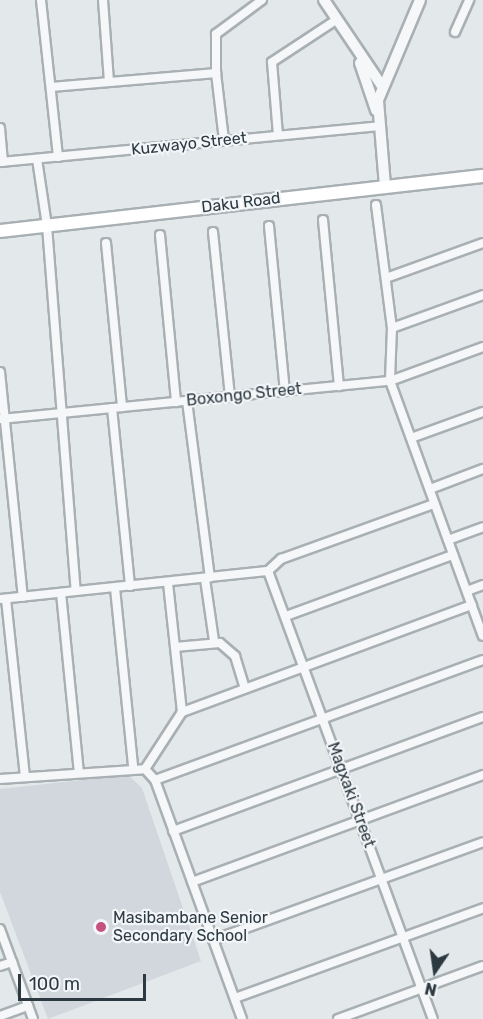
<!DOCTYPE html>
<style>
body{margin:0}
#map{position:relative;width:483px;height:1019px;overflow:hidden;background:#e3e8ea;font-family:Rubik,sans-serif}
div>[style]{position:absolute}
.built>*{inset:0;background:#d1d7dc}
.roads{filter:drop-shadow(2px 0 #a8b0b4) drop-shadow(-2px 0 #a8b0b4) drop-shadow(0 2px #a8b0b4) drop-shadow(0 -2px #a8b0b4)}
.minor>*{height:8px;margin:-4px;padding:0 4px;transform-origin:4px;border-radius:4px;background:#f6f7f9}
.tertiary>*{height:10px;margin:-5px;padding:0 5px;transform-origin:5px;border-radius:5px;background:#f6f7f9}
.secondary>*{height:12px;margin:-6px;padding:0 6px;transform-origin:6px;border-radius:6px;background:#fff}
.dots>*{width:16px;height:16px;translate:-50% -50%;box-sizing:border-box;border:3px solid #f3f6f8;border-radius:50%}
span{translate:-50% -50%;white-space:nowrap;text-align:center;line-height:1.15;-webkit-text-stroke:4.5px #f3f6f8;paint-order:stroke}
.street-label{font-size:16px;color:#2c3941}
.poi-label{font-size:16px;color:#2c3941}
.left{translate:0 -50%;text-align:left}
.north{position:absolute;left:405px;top:941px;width:60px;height:60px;-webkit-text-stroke:4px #f3f6f8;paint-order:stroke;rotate:193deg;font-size:16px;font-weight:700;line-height:24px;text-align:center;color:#2c3941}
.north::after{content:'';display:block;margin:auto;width:21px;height:27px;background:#2c3941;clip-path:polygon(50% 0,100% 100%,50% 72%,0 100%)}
.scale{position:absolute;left:18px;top:974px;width:128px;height:27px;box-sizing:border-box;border:3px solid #2c3941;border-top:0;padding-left:8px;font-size:18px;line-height:21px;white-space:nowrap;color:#2c3941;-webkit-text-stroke:4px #f3f6f8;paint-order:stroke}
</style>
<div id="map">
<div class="built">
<div style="clip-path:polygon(128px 775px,142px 788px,201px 961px,48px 1019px,0 892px,0 789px)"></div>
</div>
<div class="roads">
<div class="minor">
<div style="left:41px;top:0;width:158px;rotate:83.8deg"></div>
<div style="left:103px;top:0;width:81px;rotate:85.8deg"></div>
<div style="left:455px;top:32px;width:35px;rotate:-66deg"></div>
<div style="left:216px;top:73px;width:39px;rotate:-90deg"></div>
<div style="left:216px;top:34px;width:57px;rotate:-36.5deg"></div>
<div style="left:51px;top:87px;width:166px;rotate:-4.8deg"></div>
<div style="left:216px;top:73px;width:67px;rotate:83.2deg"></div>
<div style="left:0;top:128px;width:34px;rotate:85deg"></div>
<div style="left:278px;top:135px;width:73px;rotate:-94.7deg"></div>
<div style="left:272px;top:62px;width:77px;rotate:-33.3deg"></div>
<div style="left:37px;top:159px;width:68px;rotate:81.5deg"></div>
<div style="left:47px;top:226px;width:366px;rotate:85.5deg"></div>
<div style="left:0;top:162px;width:380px;rotate:-5.4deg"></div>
<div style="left:376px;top:205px;width:124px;rotate:82.6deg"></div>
<div style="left:392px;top:328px;width:53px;rotate:92.2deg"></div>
<div style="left:390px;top:381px;width:271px;rotate:70deg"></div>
<div style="left:323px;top:220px;width:167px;rotate:84.5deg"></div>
<div style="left:269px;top:226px;width:166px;rotate:84.5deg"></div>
<div style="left:213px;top:232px;width:166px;rotate:84.1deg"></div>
<div style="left:160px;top:235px;width:168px;rotate:84.5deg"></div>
<div style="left:106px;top:243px;width:165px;rotate:84.4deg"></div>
<div style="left:386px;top:278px;width:103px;rotate:-19.8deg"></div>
<div style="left:392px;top:328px;width:97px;rotate:-19.9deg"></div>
<div style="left:0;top:372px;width:226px;rotate:84.2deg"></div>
<div style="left:187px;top:401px;width:178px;rotate:82.6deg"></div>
<div style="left:112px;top:408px;width:179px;rotate:84.2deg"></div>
<div style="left:0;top:419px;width:392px;rotate:-5.6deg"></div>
<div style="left:390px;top:381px;width:99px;rotate:-20.1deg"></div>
<div style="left:411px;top:438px;width:77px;rotate:-19.9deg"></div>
<div style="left:430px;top:489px;width:57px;rotate:-20.7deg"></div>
<div style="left:448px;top:540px;width:37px;rotate:-20deg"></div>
<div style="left:268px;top:571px;width:477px;rotate:69.8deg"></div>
<div style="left:268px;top:571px;width:18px;rotate:-43deg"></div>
<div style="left:281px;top:559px;width:163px;rotate:-19.8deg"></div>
<div style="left:205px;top:579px;width:63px;rotate:81.7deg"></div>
<div style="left:168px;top:583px;width:130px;rotate:83.8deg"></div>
<div style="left:115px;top:588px;width:179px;rotate:84.2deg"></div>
<div style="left:467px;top:591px;width:17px;rotate:-21deg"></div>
<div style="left:61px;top:593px;width:180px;rotate:84.3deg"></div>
<div style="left:0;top:599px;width:269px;rotate:-6deg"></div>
<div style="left:6px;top:599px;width:179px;rotate:83.9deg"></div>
<div style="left:286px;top:616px;width:178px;rotate:-20.1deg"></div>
<div style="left:175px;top:647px;width:45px;rotate:-5.1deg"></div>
<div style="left:220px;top:643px;width:20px;rotate:41deg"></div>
<div style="left:235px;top:656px;width:34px;rotate:73deg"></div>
<div style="left:145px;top:769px;width:68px;rotate:-57deg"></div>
<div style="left:182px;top:712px;width:309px;rotate:-20.3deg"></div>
<div style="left:0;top:779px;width:145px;rotate:-3.9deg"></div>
<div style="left:145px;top:769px;width:15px;rotate:48deg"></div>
<div style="left:155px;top:780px;width:254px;rotate:70deg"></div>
<div style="left:155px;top:780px;width:349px;rotate:-20.1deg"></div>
<div style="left:173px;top:831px;width:330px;rotate:-20.2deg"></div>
<div style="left:192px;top:882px;width:310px;rotate:-20.2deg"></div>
<div style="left:0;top:929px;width:96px;rotate:69.9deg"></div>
<div style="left:213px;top:940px;width:287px;rotate:-19.9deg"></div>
<div style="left:0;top:966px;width:13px;rotate:-18deg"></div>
<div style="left:235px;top:998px;width:264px;rotate:-19.9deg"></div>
<div style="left:0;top:1016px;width:30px;rotate:-20deg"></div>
<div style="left:338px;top:1019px;width:154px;rotate:-20.1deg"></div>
</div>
<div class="tertiary">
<div style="left:324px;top:0;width:104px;rotate:56deg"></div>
<div style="left:360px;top:63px;width:50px;rotate:71.2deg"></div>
<div style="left:385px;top:186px;width:86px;rotate:-94.7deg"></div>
<div style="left:378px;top:100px;width:108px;rotate:-67.2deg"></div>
</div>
<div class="secondary">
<div style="left:0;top:231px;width:486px;rotate:-6.5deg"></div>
</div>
</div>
<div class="dots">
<div style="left:101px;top:927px;background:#c6517f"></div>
</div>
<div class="street-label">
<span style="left:189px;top:144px;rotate:-6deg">Kuzwayo Street</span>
<span style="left:241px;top:203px;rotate:-7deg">Daku Road</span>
<span style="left:244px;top:395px;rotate:-6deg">Boxongo Street</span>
<span style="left:351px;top:795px;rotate:70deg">Magxaki Street</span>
</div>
<div class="poi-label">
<span class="left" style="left:113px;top:927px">Masibambane Senior<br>Secondary School</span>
</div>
<div class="north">N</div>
<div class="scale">100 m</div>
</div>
